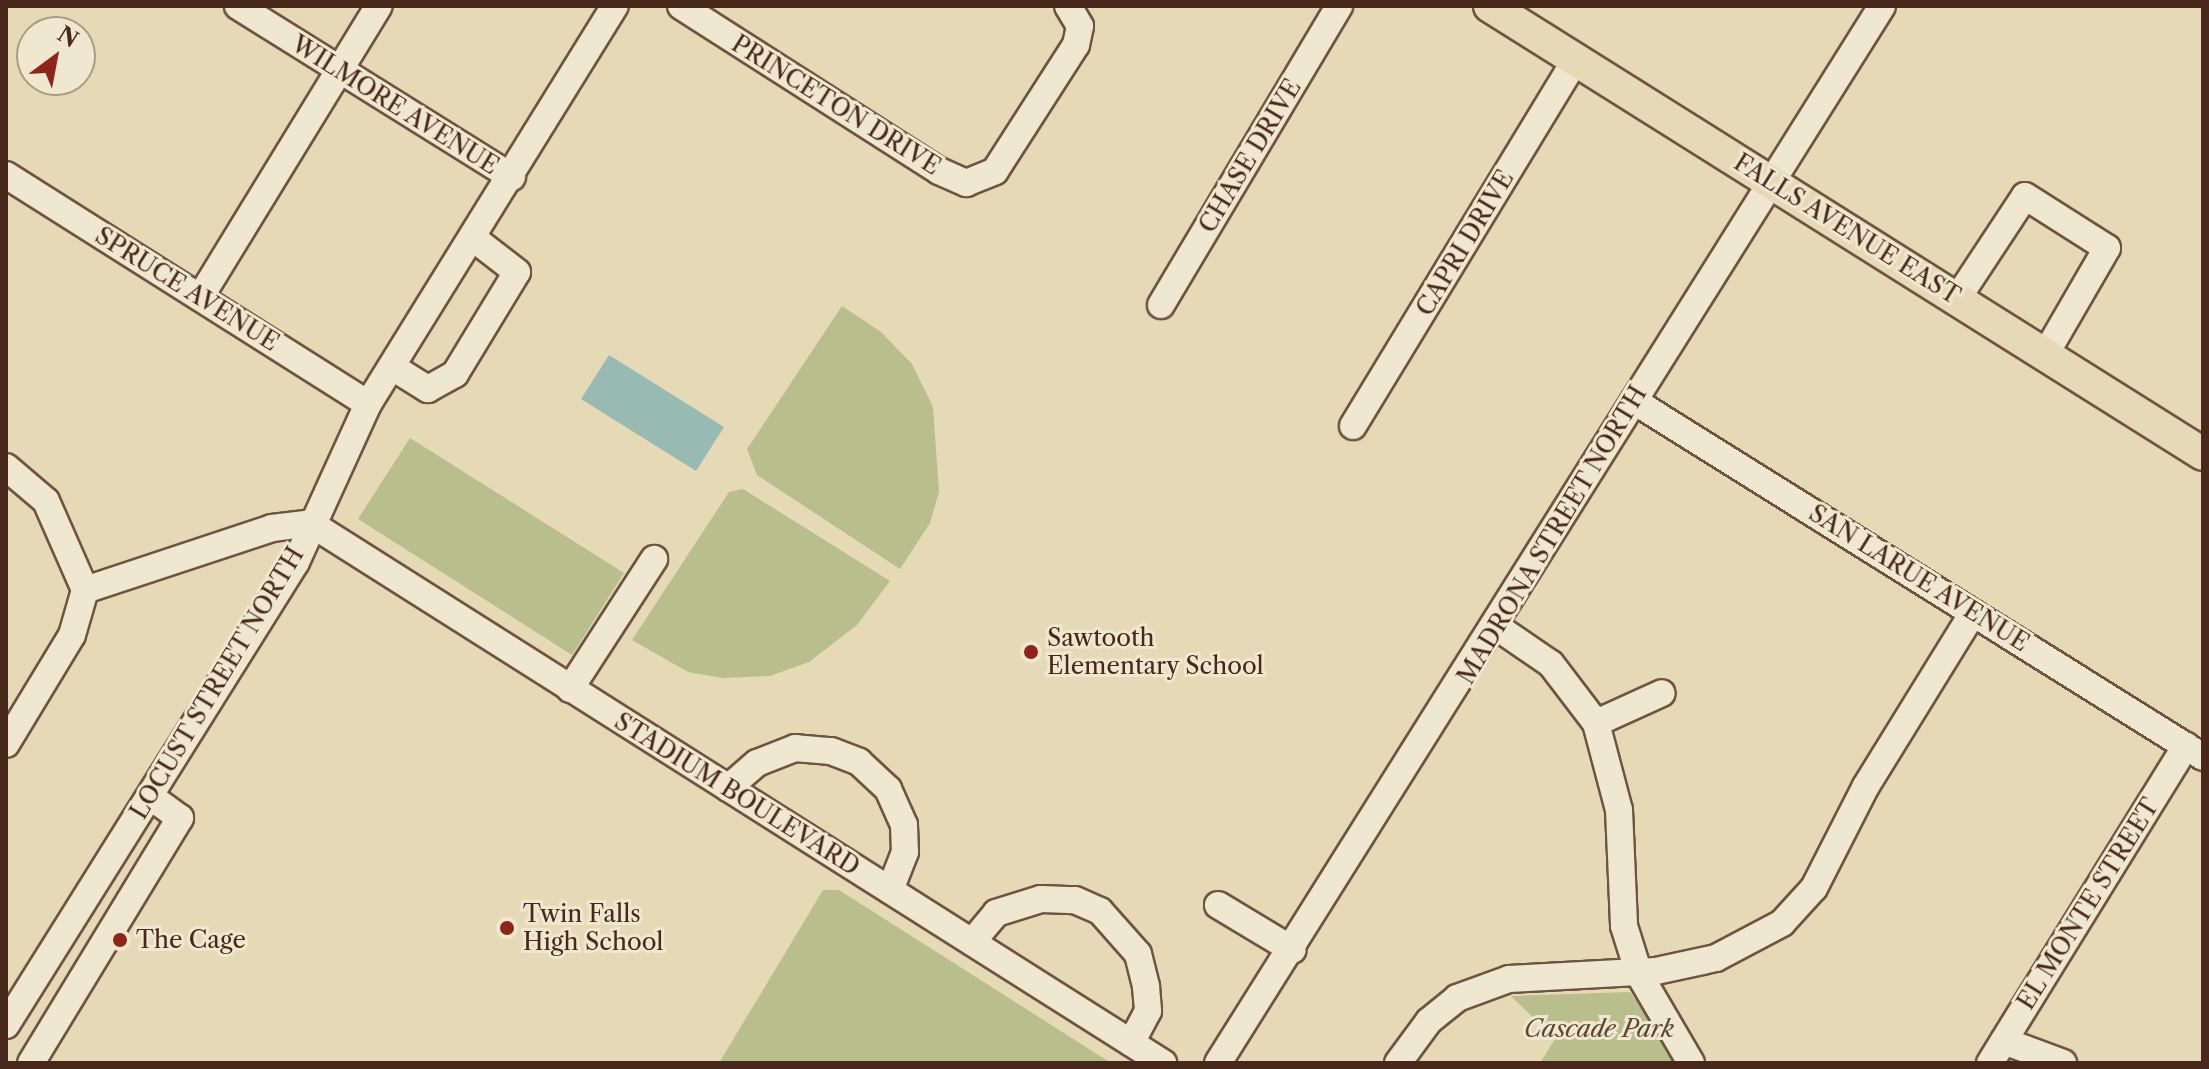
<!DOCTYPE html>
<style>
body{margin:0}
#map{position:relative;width:2209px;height:1069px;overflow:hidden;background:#e6dab6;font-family:"Libre Caslon Text",serif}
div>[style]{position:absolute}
.green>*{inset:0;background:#b8be8c}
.water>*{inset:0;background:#97bab3}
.roads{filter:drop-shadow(2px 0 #6f5442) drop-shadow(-2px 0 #6f5442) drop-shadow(0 2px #6f5442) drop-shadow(0 -2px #6f5442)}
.minor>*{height:26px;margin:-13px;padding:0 13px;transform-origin:13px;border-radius:13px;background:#efe7d0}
.major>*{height:32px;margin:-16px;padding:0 16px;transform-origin:16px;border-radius:16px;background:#e6dab6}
.dots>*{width:22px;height:22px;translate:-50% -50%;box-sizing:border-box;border:4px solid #efe7d0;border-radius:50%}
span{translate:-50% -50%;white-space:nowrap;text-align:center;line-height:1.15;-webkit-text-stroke:6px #efe7d0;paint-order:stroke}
.street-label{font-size:24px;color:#47281b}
.poi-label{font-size:24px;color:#47281b}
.left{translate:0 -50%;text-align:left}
.park-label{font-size:24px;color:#5e4632;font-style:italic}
.frame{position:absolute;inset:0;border:8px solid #47281b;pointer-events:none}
.north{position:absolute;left:16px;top:16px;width:80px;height:80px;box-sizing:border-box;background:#efe7d0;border:2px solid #ac9b88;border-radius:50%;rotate:32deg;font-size:22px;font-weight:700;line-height:32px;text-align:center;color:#47281b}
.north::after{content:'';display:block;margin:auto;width:28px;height:36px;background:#8f2418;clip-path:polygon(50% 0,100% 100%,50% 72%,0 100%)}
</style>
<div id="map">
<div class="green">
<div style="clip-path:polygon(842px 306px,881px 332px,912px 364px,933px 407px,939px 492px,930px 523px,900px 569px,757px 475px,747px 449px)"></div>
<div style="clip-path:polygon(410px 438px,624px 573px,572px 655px,358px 519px)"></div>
<div style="clip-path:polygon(743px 489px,890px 581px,857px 625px,809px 662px,770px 676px,722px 678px,688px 672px,632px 640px,729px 492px)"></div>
<div style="clip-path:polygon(823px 890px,839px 890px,1111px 1063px,719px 1063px)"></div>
<div style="clip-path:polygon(1630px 992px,1680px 1063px,1540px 1063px,1555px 1039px,1511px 996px)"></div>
</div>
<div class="water">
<div style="clip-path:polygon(609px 355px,724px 427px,696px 471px,581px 399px)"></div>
</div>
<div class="roads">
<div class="minor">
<div style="left:238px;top:6px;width:323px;rotate:32deg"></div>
<div style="left:681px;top:6px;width:306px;rotate:32.6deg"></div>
<div style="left:939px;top:171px;width:30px;rotate:24deg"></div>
<div style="left:966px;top:183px;width:31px;rotate:-22deg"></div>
<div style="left:995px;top:171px;width:150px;rotate:-57.3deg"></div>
<div style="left:1076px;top:45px;width:19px;rotate:-78deg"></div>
<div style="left:1080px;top:26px;width:23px;rotate:-121deg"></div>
<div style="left:6px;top:175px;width:428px;rotate:32.3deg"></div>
<div style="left:201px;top:296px;width:340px;rotate:-58.5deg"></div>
<div style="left:1957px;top:299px;width:123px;rotate:-56.6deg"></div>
<div style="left:2025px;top:196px;width:97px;rotate:32.4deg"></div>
<div style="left:2107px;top:248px;width:124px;rotate:120.1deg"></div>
<div style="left:1161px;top:305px;width:348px;rotate:-59.2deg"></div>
<div style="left:394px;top:368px;width:40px;rotate:32deg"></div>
<div style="left:428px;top:389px;width:31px;rotate:-29deg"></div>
<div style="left:455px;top:374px;width:119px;rotate:-58.7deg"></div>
<div style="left:517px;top:272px;width:56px;rotate:-142.3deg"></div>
<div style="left:1634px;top:401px;width:671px;rotate:32.03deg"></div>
<div style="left:1353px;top:426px;width:429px;rotate:-58.7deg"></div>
<div style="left:6px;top:467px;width:52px;rotate:40.4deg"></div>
<div style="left:46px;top:501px;width:97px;rotate:66.3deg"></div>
<div style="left:85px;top:590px;width:197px;rotate:-18.3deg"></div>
<div style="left:272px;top:528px;width:38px;rotate:-7deg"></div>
<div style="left:310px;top:523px;width:1010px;rotate:32.34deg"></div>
<div style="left:1497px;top:627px;width:65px;rotate:34.4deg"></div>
<div style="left:1551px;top:664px;width:74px;rotate:52.7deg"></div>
<div style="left:1596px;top:723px;width:90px;rotate:75.2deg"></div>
<div style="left:1619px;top:810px;width:116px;rotate:87.5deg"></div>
<div style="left:1624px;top:926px;width:50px;rotate:72.6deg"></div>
<div style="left:1639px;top:974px;width:103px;rotate:59.7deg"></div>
<div style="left:570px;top:689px;width:155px;rotate:-57.1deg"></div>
<div style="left:1596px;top:723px;width:72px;rotate:-24.4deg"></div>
<div style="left:6px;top:744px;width:127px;rotate:-58.8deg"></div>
<div style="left:72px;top:635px;width:47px;rotate:-73.9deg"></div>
<div style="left:728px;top:788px;width:38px;rotate:-41deg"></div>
<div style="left:757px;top:763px;width:41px;rotate:-21.5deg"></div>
<div style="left:795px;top:748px;width:36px;rotate:5deg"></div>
<div style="left:831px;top:751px;width:30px;rotate:21deg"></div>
<div style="left:859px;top:762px;width:40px;rotate:43deg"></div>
<div style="left:888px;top:789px;width:39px;rotate:66deg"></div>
<div style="left:904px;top:825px;width:27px;rotate:88deg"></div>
<div style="left:905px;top:852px;width:41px;rotate:111.5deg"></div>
<div style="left:1218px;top:905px;width:87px;rotate:31deg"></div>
<div style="left:972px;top:942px;width:38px;rotate:-50deg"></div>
<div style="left:996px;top:913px;width:47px;rotate:-17.3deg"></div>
<div style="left:1041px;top:899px;width:34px;rotate:2deg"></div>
<div style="left:1075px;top:900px;width:27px;rotate:24deg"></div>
<div style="left:1100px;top:911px;width:57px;rotate:48.5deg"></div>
<div style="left:1138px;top:954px;width:34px;rotate:76deg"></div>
<div style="left:1146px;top:987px;width:24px;rotate:85deg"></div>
<div style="left:1148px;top:1011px;width:36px;rotate:118deg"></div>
<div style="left:6px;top:1025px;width:546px;rotate:-57.94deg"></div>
<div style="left:296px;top:562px;width:174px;rotate:-65.5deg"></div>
<div style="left:368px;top:404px;width:468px;rotate:-58.2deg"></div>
<div style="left:2004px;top:1041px;width:63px;rotate:20.4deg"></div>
<div style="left:31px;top:1063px;width:287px;rotate:-58.7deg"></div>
<div style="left:180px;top:818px;width:37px;rotate:-144deg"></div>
<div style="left:1218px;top:1063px;width:1248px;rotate:-57.86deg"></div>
<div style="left:1398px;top:1063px;width:52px;rotate:-53.6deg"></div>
<div style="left:1429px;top:1021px;width:36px;rotate:-39deg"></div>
<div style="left:1457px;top:998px;width:55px;rotate:-20.1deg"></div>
<div style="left:1509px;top:979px;width:147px;rotate:-3.1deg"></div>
<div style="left:1656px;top:971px;width:61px;rotate:-12.2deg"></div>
<div style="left:1716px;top:958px;width:75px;rotate:-27.9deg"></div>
<div style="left:1782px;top:923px;width:47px;rotate:-47.6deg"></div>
<div style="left:1814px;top:888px;width:114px;rotate:-63deg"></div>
<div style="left:1866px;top:786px;width:203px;rotate:-58.3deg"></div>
<div style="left:1990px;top:1063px;width:373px;rotate:-58.3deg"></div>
</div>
<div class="major">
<div style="left:1490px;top:6px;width:842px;rotate:32.14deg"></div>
</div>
</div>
<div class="dots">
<div style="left:1031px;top:652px;background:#8f2418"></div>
<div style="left:507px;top:928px;background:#8f2418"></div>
<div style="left:120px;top:940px;background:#8f2418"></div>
</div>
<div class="street-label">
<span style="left:395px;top:105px;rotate:32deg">WILMORE AVENUE</span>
<span style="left:836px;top:105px;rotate:32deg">PRINCETON DRIVE</span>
<span style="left:1250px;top:156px;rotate:-59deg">CHASE DRIVE</span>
<span style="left:1847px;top:229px;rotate:32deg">FALLS AVENUE EAST</span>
<span style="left:1465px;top:243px;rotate:-59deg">CAPRI DRIVE</span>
<span style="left:187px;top:289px;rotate:32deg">SPRUCE AVENUE</span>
<span style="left:1552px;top:535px;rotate:-59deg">MADRONA STREET NORTH</span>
<span style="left:1919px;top:578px;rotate:32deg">SAN LARUE AVENUE</span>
<span style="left:217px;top:683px;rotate:-59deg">LOCUST STREET NORTH</span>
<span style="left:737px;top:794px;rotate:32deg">STADIUM BOULEVARD</span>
<span style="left:2088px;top:904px;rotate:-58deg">EL MONTE STREET</span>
</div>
<div class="poi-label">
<span class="left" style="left:1047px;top:652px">Sawtooth<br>Elementary School</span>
<span class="left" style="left:523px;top:928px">Twin Falls<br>High School</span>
<span class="left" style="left:136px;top:940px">The Cage</span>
</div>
<div class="park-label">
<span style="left:1599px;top:1029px">Cascade Park</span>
</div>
<div class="frame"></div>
<div class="north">N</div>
</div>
